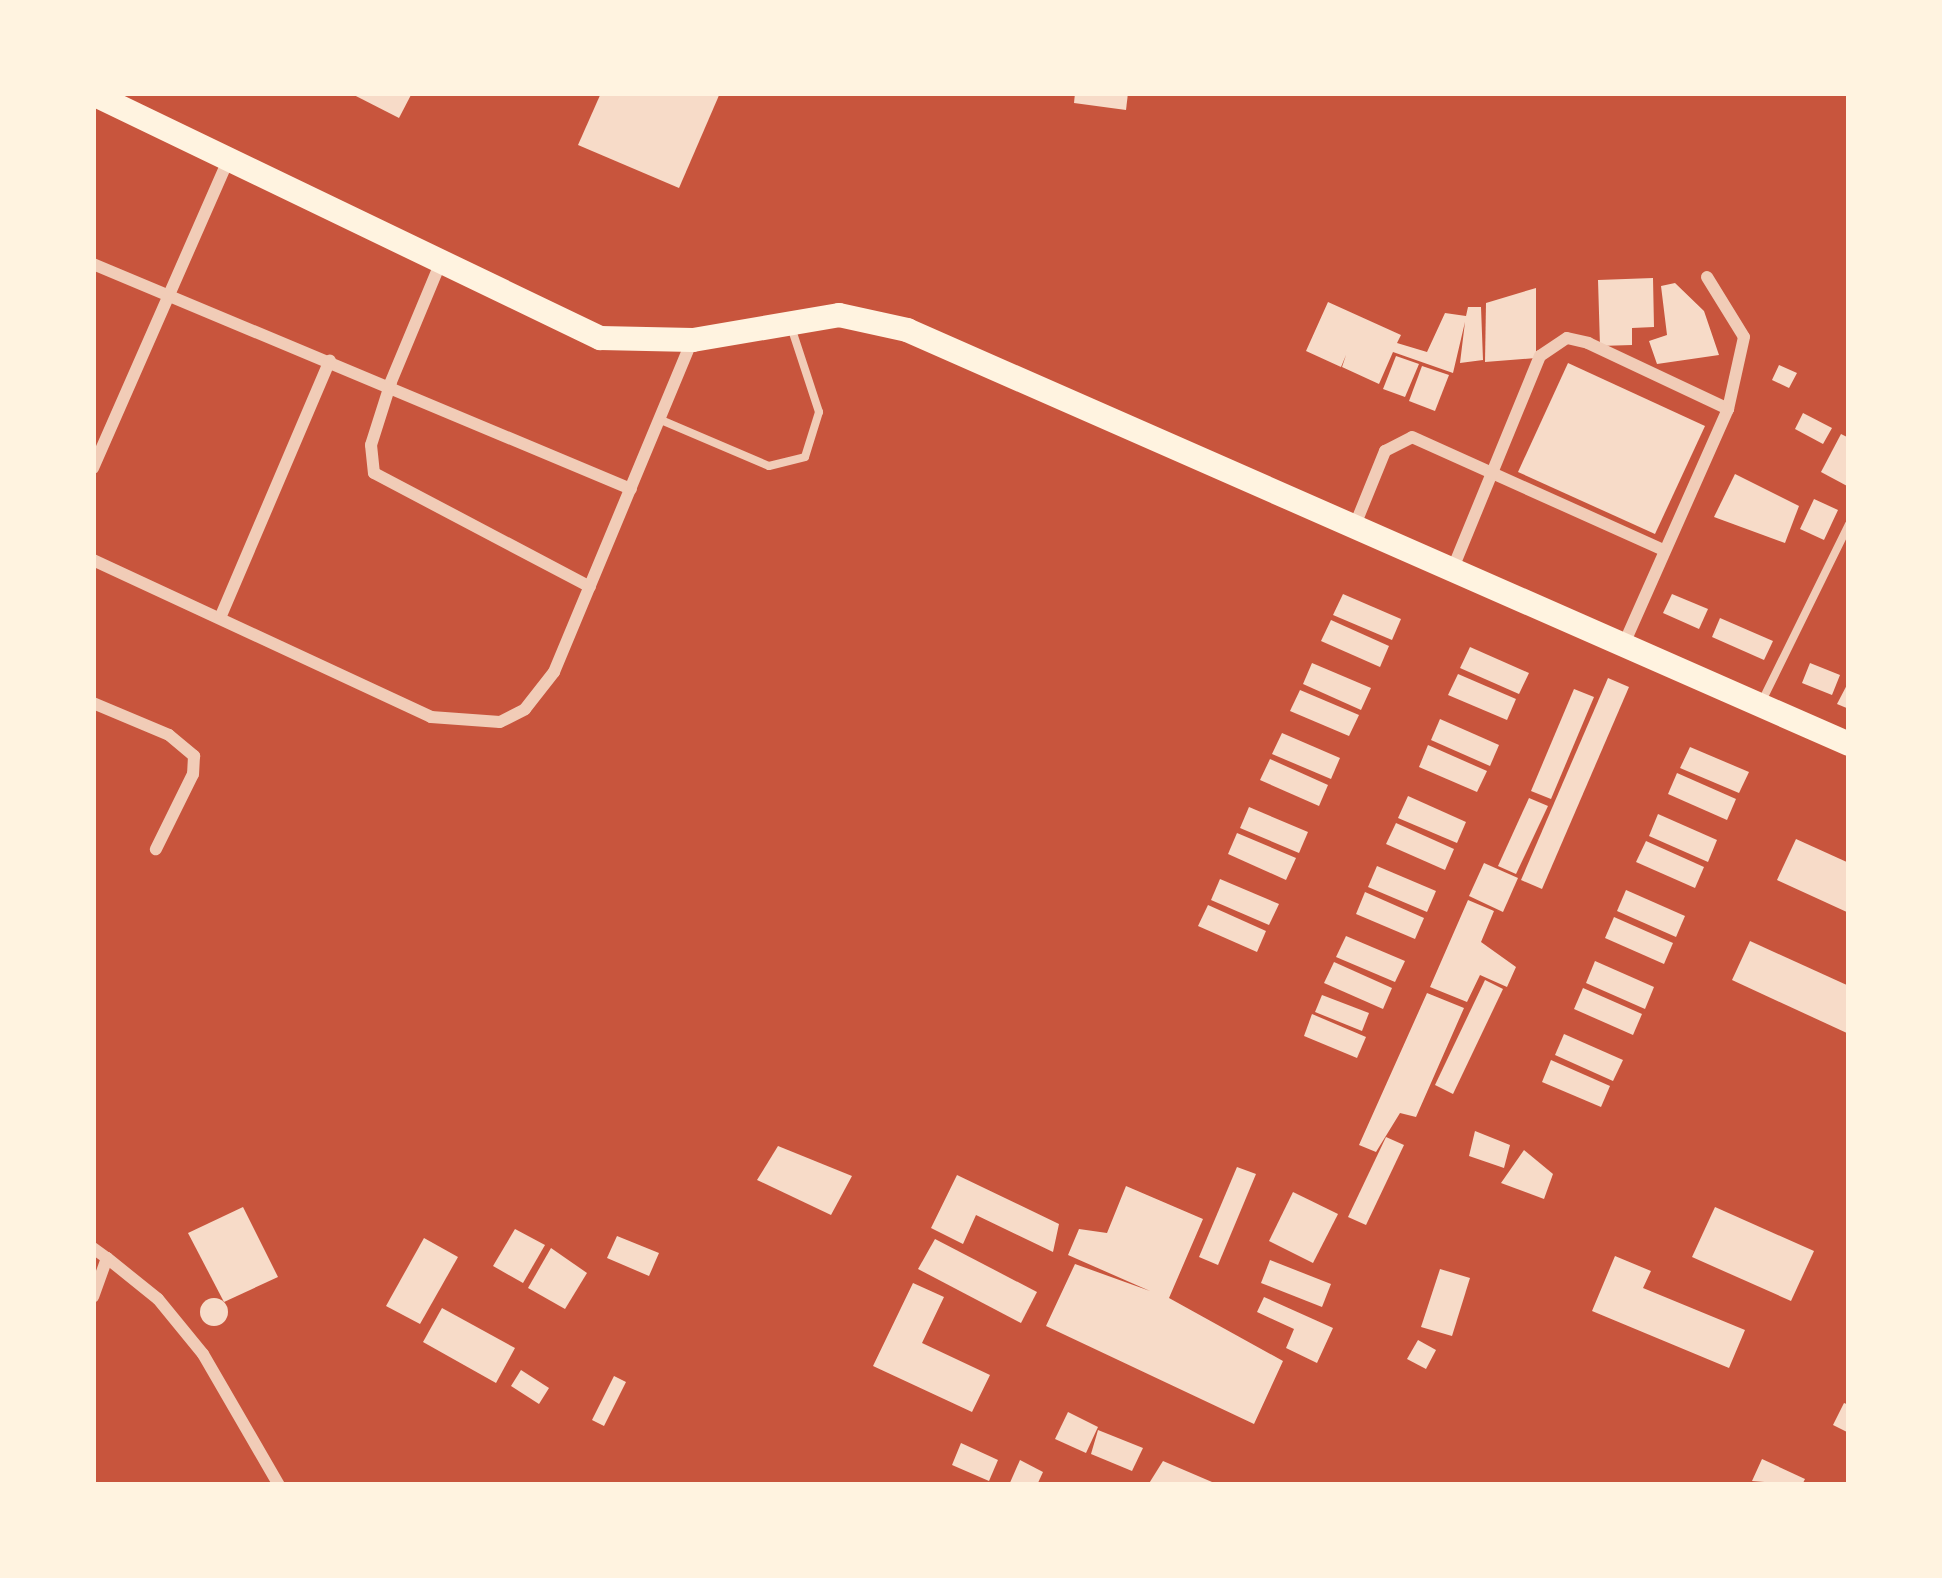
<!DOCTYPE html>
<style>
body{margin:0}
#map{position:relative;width:1942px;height:1578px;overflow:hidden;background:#c8553d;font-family:"Noto Sans",sans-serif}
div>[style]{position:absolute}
.building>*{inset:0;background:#f7dbc8}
.round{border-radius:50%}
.service>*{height:8px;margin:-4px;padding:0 4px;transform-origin:4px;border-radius:4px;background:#f1ccb7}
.minor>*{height:12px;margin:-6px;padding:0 6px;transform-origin:6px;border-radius:6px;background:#f1ccb7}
.primary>*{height:24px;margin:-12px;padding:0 12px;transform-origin:12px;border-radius:12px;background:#fff3e0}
span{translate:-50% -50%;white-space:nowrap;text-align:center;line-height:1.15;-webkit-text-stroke:12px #fff3e0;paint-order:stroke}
.frame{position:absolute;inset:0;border:96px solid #fff3e0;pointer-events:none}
</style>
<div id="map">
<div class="building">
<div style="clip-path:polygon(350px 93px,412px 93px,399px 118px)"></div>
<div style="clip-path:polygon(601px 93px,720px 93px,679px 188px,578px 145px)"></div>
<div style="clip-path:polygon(1075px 93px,1128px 93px,1126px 110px,1074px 103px)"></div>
<div style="clip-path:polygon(1653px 278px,1654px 327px,1632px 328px,1632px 345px,1600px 346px,1598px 280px)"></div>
<div style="clip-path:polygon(1675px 283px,1704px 311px,1719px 355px,1657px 364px,1649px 341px,1667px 335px,1661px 286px)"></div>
<div style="clip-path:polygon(1536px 288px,1536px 358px,1485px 362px,1486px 303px)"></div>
<div style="clip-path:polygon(1328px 302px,1401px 335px,1397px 343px,1427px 352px,1445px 313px,1466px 316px,1468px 307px,1481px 307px,1483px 360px,1460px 363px,1465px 322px,1453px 373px,1393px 352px,1379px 384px,1342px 367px,1346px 355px,1341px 367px,1306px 351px)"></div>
<div style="clip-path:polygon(1396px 356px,1419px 364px,1405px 397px,1383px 389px)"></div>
<div style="clip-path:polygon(1568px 363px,1705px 426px,1655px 534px,1518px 472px)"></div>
<div style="clip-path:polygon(1779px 365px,1797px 373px,1789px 388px,1772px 380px)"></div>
<div style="clip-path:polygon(1422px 366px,1449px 375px,1435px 411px,1409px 401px)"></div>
<div style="clip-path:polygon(1803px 413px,1832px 428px,1823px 444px,1795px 429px)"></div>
<div style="clip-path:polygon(1841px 434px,1849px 438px,1849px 487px,1821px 472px)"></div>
<div style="clip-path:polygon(1735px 474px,1799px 506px,1785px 543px,1714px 517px)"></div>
<div style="clip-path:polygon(1814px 499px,1838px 510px,1824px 540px,1800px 529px)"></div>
<div style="clip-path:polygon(1343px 594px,1401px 619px,1392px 640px,1333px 615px)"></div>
<div style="clip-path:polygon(1672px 594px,1708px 609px,1699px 629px,1663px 613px)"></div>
<div style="clip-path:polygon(1720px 618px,1773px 641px,1764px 660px,1712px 637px)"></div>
<div style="clip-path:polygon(1331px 620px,1389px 646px,1380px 667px,1321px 641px)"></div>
<div style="clip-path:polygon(1470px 647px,1529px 673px,1519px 694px,1460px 668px)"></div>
<div style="clip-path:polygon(1312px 663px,1371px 688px,1361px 710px,1303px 684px)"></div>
<div style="clip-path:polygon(1810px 663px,1840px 675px,1832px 695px,1802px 683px)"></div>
<div style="clip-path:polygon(1458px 674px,1516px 699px,1507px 720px,1448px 695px)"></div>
<div style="clip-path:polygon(1608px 678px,1629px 687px,1542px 889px,1521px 880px)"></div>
<div style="clip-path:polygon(1849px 681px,1849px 709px,1837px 704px)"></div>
<div style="clip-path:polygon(1574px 689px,1594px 697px,1551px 799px,1531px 791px)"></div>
<div style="clip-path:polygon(1300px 690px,1359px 715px,1349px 736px,1290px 711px)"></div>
<div style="clip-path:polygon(1440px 719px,1499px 745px,1490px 766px,1431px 740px)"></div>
<div style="clip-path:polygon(1282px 733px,1340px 758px,1331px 779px,1272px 754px)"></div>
<div style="clip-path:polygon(1428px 745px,1487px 771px,1477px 792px,1419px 767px)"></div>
<div style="clip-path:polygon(1690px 747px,1749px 772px,1739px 793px,1680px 768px)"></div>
<div style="clip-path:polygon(1270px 759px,1328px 785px,1319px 806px,1260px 780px)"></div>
<div style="clip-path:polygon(1677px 773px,1736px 799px,1727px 820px,1668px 794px)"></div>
<div style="clip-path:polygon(1408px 796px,1466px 822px,1457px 843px,1398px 818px)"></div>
<div style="clip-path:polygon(1529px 798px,1548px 806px,1516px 874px,1498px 866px)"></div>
<div style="clip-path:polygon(1249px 807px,1308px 832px,1299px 853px,1240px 828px)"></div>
<div style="clip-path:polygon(1658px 814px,1717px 840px,1708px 862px,1649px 836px)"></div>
<div style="clip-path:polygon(1396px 823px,1454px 849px,1445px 870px,1386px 844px)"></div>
<div style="clip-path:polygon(1237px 833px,1296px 858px,1286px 880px,1228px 854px)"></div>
<div style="clip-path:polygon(1796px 839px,1849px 863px,1849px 913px,1777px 880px)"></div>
<div style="clip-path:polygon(1646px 841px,1704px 867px,1695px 888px,1636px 862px)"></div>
<div style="clip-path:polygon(1484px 863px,1518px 878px,1503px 912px,1469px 896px)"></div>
<div style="clip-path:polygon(1377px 866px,1436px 891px,1427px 912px,1368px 887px)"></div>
<div style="clip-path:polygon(1220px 879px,1279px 904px,1269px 925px,1211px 900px)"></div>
<div style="clip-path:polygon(1626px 890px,1685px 916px,1676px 937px,1617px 911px)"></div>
<div style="clip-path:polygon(1365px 892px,1424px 918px,1415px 939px,1356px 914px)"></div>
<div style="clip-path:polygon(1468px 900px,1494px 911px,1481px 942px,1516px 967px,1507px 987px,1480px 975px,1467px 1002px,1430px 987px)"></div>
<div style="clip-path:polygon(1208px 905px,1266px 931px,1257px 952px,1198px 926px)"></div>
<div style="clip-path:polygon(1614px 917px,1673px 943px,1664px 964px,1605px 938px)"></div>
<div style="clip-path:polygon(1346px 936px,1405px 961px,1395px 982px,1336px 957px)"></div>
<div style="clip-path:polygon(1750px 941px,1849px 986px,1849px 1034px,1732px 980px)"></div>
<div style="clip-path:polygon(1595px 961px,1654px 987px,1645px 1009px,1586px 983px)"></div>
<div style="clip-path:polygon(1334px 962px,1392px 988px,1383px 1009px,1324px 983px)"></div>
<div style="clip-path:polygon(1485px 980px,1503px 989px,1453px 1094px,1435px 1085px)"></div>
<div style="clip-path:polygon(1583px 988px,1642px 1014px,1633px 1035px,1574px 1009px)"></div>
<div style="clip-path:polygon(1427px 993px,1464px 1008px,1416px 1117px,1400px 1113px,1376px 1152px,1359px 1145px)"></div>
<div style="clip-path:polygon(1322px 995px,1369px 1013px,1362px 1031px,1315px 1012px)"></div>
<div style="clip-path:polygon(1312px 1014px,1366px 1037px,1357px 1058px,1304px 1036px)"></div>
<div style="clip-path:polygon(1564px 1034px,1623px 1060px,1613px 1081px,1555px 1055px)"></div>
<div style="clip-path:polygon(1551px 1060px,1610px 1086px,1601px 1107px,1542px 1082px)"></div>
<div style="clip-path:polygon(1475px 1131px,1510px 1145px,1504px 1168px,1469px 1156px)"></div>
<div style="clip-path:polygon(1386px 1137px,1404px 1145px,1366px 1225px,1348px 1217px)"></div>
<div style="clip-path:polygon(778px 1146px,852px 1176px,831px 1215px,757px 1180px)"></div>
<div style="clip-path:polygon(1524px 1150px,1553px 1174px,1544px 1199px,1501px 1183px)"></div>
<div style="clip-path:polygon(1237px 1167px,1256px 1174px,1218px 1265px,1199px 1257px)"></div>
<div style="clip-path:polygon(957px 1175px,1059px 1224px,1053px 1252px,976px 1215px,963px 1244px,931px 1228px)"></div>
<div style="clip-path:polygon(1126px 1186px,1203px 1219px,1169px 1298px,1283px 1361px,1254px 1424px,1046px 1326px,1075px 1264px,1150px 1291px,1068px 1255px,1079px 1229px,1107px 1233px)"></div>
<div style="clip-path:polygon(1293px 1192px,1338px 1214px,1313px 1263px,1269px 1241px)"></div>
<div style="clip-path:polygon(243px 1207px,278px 1277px,224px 1302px,188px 1233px)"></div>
<div style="clip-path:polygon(1715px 1207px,1814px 1251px,1791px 1301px,1692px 1257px)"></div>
<div style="clip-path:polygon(515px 1229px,545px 1245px,523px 1283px,493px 1266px)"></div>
<div style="clip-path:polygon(617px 1236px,659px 1253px,649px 1276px,607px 1258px)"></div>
<div style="clip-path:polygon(424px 1238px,458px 1257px,420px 1324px,386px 1306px)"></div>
<div style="clip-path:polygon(935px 1239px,1037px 1292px,1021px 1323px,918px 1269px)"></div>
<div style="clip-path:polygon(551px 1248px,587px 1273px,565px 1309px,528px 1288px)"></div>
<div style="clip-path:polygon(1615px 1256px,1651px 1271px,1643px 1288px,1745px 1330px,1729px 1368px,1592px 1311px)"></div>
<div style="clip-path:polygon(1270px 1260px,1331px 1284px,1322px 1307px,1261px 1283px)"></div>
<div style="clip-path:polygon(1440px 1269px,1470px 1278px,1452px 1336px,1421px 1327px)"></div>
<div style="clip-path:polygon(913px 1283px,944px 1297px,922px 1343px,990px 1375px,972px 1412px,873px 1366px)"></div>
<div style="clip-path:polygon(1264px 1297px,1333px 1328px,1317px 1363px,1286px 1348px,1294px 1329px,1257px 1312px)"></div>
<div class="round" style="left:200px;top:1298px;width:28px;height:28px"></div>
<div style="clip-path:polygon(442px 1308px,515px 1348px,496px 1383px,423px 1342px)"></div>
<div style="clip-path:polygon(1418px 1340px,1436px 1350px,1426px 1369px,1407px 1359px)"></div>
<div style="clip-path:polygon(521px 1370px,549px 1388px,539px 1404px,511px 1386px)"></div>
<div style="clip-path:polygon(614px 1376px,626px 1382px,604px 1426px,592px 1420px)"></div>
<div style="clip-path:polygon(1844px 1403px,1849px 1405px,1849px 1433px,1833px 1425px)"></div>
<div style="clip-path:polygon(1068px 1412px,1098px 1427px,1086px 1453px,1055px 1439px)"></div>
<div style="clip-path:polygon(1098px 1430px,1143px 1448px,1132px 1471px,1091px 1454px)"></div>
<div style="clip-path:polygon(961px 1443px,998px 1460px,989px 1481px,952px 1465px)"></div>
<div style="clip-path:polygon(1762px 1459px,1805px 1479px,1802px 1485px,1752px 1481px)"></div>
<div style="clip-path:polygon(1020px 1460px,1043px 1472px,1037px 1485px,1009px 1485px)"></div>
<div style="clip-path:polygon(1163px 1461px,1219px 1485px,1148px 1485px)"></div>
</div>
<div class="service">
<div style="left:661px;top:420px;width:117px;rotate:23.1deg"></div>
<div style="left:769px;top:466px;width:37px;rotate:-14deg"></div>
<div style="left:805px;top:457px;width:47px;rotate:-72.7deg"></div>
<div style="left:819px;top:412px;width:86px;rotate:-108.2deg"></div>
<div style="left:1762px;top:701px;width:197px;rotate:-63.8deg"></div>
</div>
<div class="minor">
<div style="left:93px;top:264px;width:583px;rotate:22.7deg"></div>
<div style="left:440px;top:264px;width:128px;rotate:112.6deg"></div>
<div style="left:391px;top:382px;width:66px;rotate:107.6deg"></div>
<div style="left:371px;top:445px;width:28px;rotate:84deg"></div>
<div style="left:374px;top:473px;width:244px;rotate:27.8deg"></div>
<div style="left:1707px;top:277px;width:70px;rotate:58.3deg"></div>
<div style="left:1744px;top:337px;width:74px;rotate:102.5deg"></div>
<div style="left:93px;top:468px;width:335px;rotate:-66.3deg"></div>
<div style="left:1355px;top:525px;width:80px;rotate:-67.9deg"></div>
<div style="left:1385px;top:451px;width:30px;rotate:-27deg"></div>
<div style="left:1412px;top:437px;width:276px;rotate:24.2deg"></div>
<div style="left:93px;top:560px;width:373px;rotate:24.9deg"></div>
<div style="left:431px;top:717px;width:69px;rotate:4.1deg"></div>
<div style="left:500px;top:722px;width:28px;rotate:-27deg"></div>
<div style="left:525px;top:709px;width:47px;rotate:-51.9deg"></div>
<div style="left:554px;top:672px;width:359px;rotate:-67.4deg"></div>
<div style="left:1453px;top:568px;width:229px;rotate:-67.7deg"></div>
<div style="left:1540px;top:356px;width:32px;rotate:-34deg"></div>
<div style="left:1567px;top:338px;width:22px;rotate:13deg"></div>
<div style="left:1588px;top:343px;width:155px;rotate:25.2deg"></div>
<div style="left:1728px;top:409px;width:257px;rotate:113.9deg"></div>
<div style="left:220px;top:618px;width:280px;rotate:-66.9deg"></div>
<div style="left:93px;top:703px;width:82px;rotate:22.8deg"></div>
<div style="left:169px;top:735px;width:33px;rotate:40deg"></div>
<div style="left:194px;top:756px;width:18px;rotate:93deg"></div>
<div style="left:193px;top:774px;width:84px;rotate:116.3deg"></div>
<div style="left:93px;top:1248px;width:17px;rotate:36deg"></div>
<div style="left:107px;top:1258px;width:41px;rotate:109.7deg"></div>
<div style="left:107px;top:1258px;width:65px;rotate:38.8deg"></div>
<div style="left:158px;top:1299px;width:71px;rotate:50.7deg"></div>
<div style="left:203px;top:1354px;width:151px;rotate:59.9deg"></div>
</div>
<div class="primary">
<div style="left:93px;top:94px;width:563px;rotate:25.7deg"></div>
<div style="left:600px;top:338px;width:93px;rotate:1.2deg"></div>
<div style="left:693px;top:340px;width:148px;rotate:-9.7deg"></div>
<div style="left:839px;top:315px;width:70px;rotate:12.4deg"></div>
<div style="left:907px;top:330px;width:1029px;rotate:23.73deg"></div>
</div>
<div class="frame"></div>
</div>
